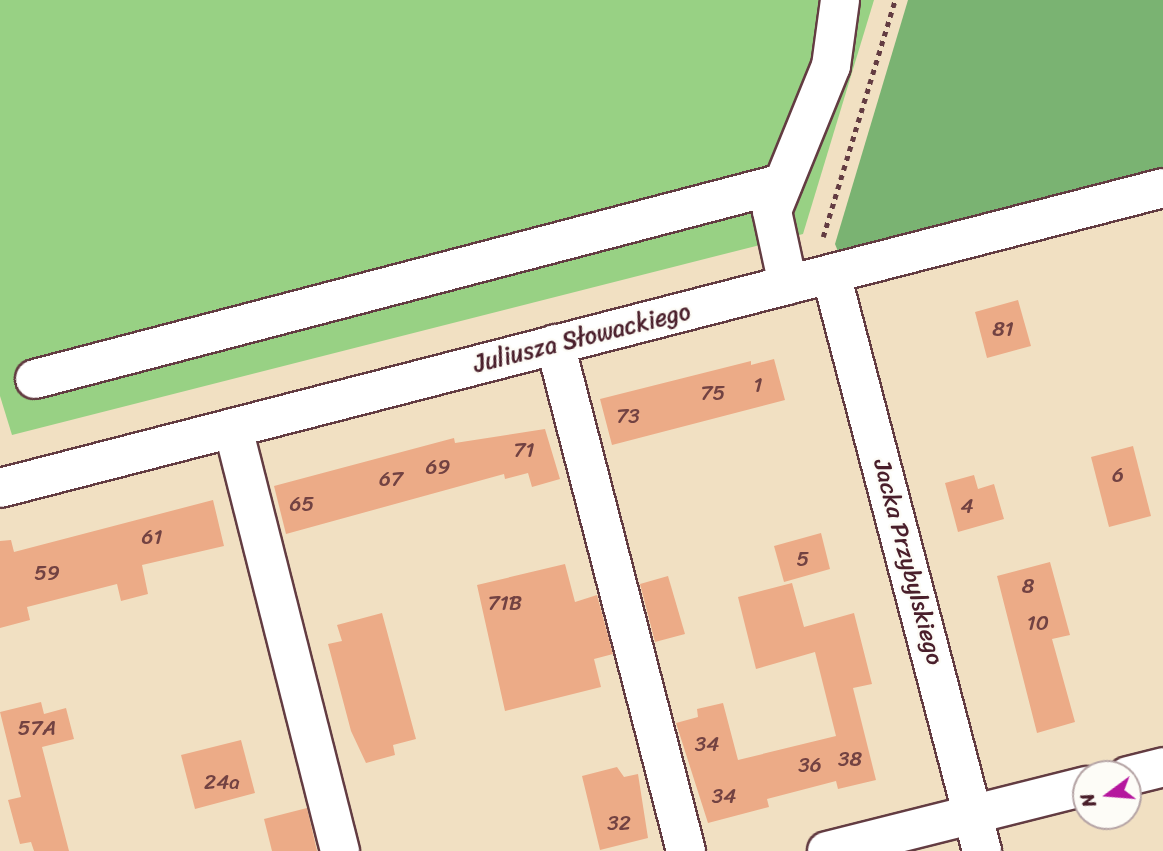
<!DOCTYPE html>
<meta charset="utf-8">
<style>
body{margin:0}
#map{position:relative;width:1163px;height:851px;overflow:hidden;background:#f1e0c2;font-family:Sriracha,sans-serif}
div>[style]{position:absolute}
.green>*{inset:0;background:#98d184}
.forest>*{inset:0;background:#7ab372}
.building>*{inset:0;background:#ecab87}
.path>*{height:4.5px;margin-top:-2.25px;transform-origin:0;background:repeating-linear-gradient(90deg,#633c42 0 5px,transparent 0 10px)}
.roads{filter:drop-shadow(2px 0 #633c42) drop-shadow(-2px 0 #633c42) drop-shadow(0 2px #633c42) drop-shadow(0 -2px #633c42)}
.minor>*{height:38px;margin:-19px;padding:0 19px;transform-origin:19px;border-radius:19px;background:#fff}
span{translate:-50% -50%;white-space:nowrap;text-align:center;line-height:1.15;-webkit-text-stroke:5px #fdfcf7;paint-order:stroke}
.number-label{font-size:21px;color:#724242}
.number-label span{-webkit-text-stroke-width:0}
.street-label{font-size:24px;color:#4a1f2b}
.north{position:absolute;left:1072px;top:760px;width:70px;height:70px;box-sizing:border-box;background:#fdfcf7;border:2px solid #b5a4a5;border-radius:50%;rotate:254deg;font-size:19px;font-weight:700;line-height:28px;text-align:center;color:#4a1f2b}
.north::after{content:'';display:block;margin:auto;width:24px;height:32px;background:#b5179e;clip-path:polygon(50% 0,100% 100%,50% 72%,0 100%)}
</style>
<div id="map">
<div class="green">
<div style="clip-path:polygon(0 0,874px 0,803px 234px,12px 435px,0 396px)"></div>
</div>
<div class="forest">
<div style="clip-path:polygon(908px 0,1163px 0,1163px 171px,841px 259px,835px 244px)"></div>
</div>
<div class="building">
<div style="clip-path:polygon(1018px 300px,1031px 346px,987px 358px,975px 312px)"></div>
<div style="clip-path:polygon(774px 359px,785px 400px,612px 445px,600px 399px,751px 361px,751px 365px)"></div>
<div style="clip-path:polygon(545px 429px,560px 479px,532px 487px,528px 473px,505px 479px,504px 474px,286px 534px,274px 486px,454px 438px,455px 443px)"></div>
<div style="clip-path:polygon(1133px 446px,1151px 516px,1109px 527px,1091px 457px)"></div>
<div style="clip-path:polygon(974px 475px,978px 489px,994px 484px,1004px 519px,958px 532px,945px 483px)"></div>
<div style="clip-path:polygon(213px 500px,224px 546px,142px 565px,148px 594px,121px 601px,117px 584px,27px 607px,30px 620px,0 628px,0 541px,11px 540px,14px 552px)"></div>
<div style="clip-path:polygon(821px 533px,830px 569px,784px 582px,774px 546px)"></div>
<div style="clip-path:polygon(1050px 562px,1070px 635px,1052px 639px,1075px 722px,1037px 733px,997px 576px)"></div>
<div style="clip-path:polygon(565px 564px,575px 602px,597px 595px,613px 654px,594px 659px,601px 687px,505px 711px,477px 585px)"></div>
<div style="clip-path:polygon(668px 576px,685px 634px,655px 642px,640px 584px)"></div>
<div style="clip-path:polygon(792px 583px,804px 627px,854px 613px,872px 684px,853px 688px,876px 780px,838px 789px,836px 781px,767px 799px,769px 807px,708px 823px,676px 723px,698px 717px,697px 709px,723px 703px,738px 760px,836px 736px,815px 652px,756px 669px,738px 597px)"></div>
<div style="clip-path:polygon(382px 613px,416px 739px,393px 745px,395px 755px,366px 763px,351px 731px,328px 644px,342px 641px,337px 625px)"></div>
<div style="clip-path:polygon(41px 702px,44px 714px,66px 708px,74px 739px,42px 747px,69px 851px,34px 851px,31px 842px,20px 844px,8px 800px,21px 797px,0 712px)"></div>
<div style="clip-path:polygon(241px 740px,255px 793px,195px 809px,181px 755px)"></div>
<div style="clip-path:polygon(617px 767px,624px 777px,638px 774px,648px 838px,600px 850px,582px 776px)"></div>
<div style="clip-path:polygon(307px 808px,317px 851px,272px 851px,264px 819px)"></div>
</div>
<div class="path">
<div style="left:823px;top:237px;width:248px;rotate:-73.1deg"></div>
</div>
<div class="roads">
<div class="minor">
<div style="left:831px;top:274px;width:596px;rotate:75.33deg"></div>
<div style="left:788px;top:285px;width:76px;rotate:-102.2deg"></div>
<div style="left:772px;top:211px;width:157px;rotate:-67.9deg"></div>
<div style="left:831px;top:66px;width:67px;rotate:-82.2deg"></div>
<div style="left:555px;top:344px;width:524px;rotate:75.51deg"></div>
<div style="left:35px;top:379px;width:773px;rotate:-14.68deg"></div>
<div style="left:233px;top:428px;width:436px;rotate:75.8deg"></div>
<div style="left:0;top:488px;width:1201px;rotate:-14.46deg"></div>
<div style="left:1128px;top:776px;width:36px;rotate:-14deg"></div>
<div style="left:827px;top:851px;width:267px;rotate:-14.1deg"></div>
</div>
</div>
<div class="number-label">
<span style="left:1003px;top:329px">81</span>
<span style="left:758px;top:385px">1</span>
<span style="left:713px;top:393px">75</span>
<span style="left:628px;top:416px">73</span>
<span style="left:524px;top:450px">71</span>
<span style="left:438px;top:467px">69</span>
<span style="left:1118px;top:475px">6</span>
<span style="left:391px;top:479px">67</span>
<span style="left:302px;top:504px">65</span>
<span style="left:967px;top:506px">4</span>
<span style="left:152px;top:537px">61</span>
<span style="left:803px;top:559px">5</span>
<span style="left:47px;top:573px">59</span>
<span style="left:1028px;top:586px">8</span>
<span style="left:505px;top:603px">71B</span>
<span style="left:1038px;top:623px">10</span>
<span style="left:37px;top:728px">57A</span>
<span style="left:707px;top:744px">34</span>
<span style="left:850px;top:759px">38</span>
<span style="left:810px;top:765px">36</span>
<span style="left:222px;top:782px">24a</span>
<span style="left:724px;top:796px">34</span>
<span style="left:619px;top:823px">32</span>
</div>
<div class="street-label">
<span style="left:582px;top:338px;rotate:-14deg">Juliusza Słowackiego</span>
<span style="left:908px;top:562px;rotate:75deg">Jacka Przybylskiego</span>
</div>
<div class="north">N</div>
</div>
